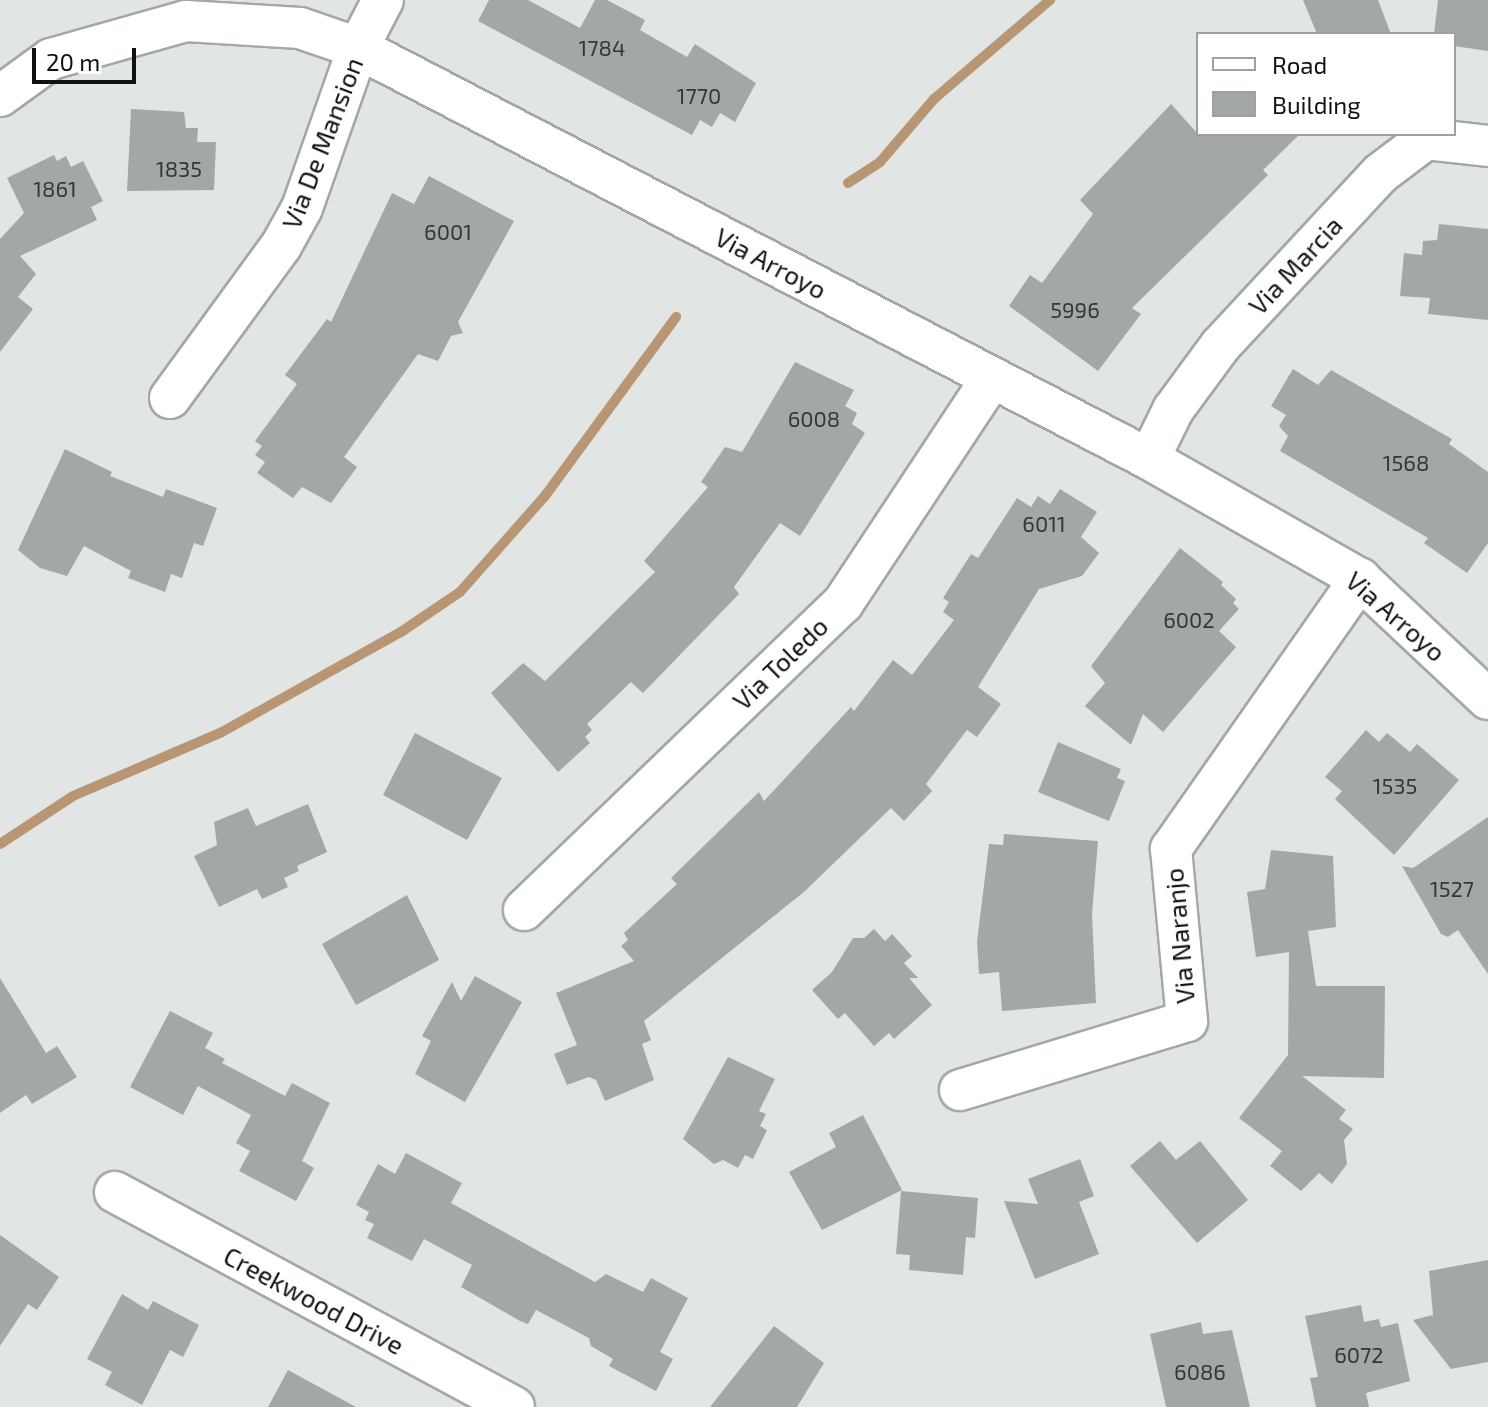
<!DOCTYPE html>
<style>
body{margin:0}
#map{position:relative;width:1488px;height:1407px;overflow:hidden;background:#e1e6e5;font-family:"Exo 2",sans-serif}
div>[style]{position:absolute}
.stream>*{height:10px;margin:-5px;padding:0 5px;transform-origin:5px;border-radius:5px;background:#b89673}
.building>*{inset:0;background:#a3a7a7}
.roads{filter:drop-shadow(2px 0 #a3a7a7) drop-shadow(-2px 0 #a3a7a7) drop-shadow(0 2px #a3a7a7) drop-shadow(0 -2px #a3a7a7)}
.street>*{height:40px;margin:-20px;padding:0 20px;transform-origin:20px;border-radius:20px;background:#fff}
span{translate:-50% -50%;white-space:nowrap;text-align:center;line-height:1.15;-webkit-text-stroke:7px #fff;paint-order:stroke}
.number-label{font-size:22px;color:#353737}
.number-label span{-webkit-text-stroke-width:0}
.street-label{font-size:26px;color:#101212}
.legend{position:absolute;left:1196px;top:32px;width:260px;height:104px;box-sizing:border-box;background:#fff;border:2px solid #9fa0a0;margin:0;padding:10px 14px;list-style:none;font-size:24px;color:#101212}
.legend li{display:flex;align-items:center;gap:16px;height:40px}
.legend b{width:40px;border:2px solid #9fa0a0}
.scale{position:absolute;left:32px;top:48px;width:104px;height:36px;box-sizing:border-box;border:4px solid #101212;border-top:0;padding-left:10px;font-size:24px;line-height:28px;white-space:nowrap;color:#101212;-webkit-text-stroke:6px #fff;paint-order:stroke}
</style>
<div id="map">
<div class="stream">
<div style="left:848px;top:183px;width:38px;rotate:-33deg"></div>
<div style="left:880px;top:162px;width:83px;rotate:-49.4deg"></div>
<div style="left:934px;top:99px;width:153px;rotate:-40.5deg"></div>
<div style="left:0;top:844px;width:87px;rotate:-33.3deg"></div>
<div style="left:73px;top:796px;width:162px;rotate:-23.2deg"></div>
<div style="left:222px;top:732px;width:205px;rotate:-29.2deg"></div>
<div style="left:401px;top:632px;width:71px;rotate:-34.1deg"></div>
<div style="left:460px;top:592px;width:128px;rotate:-48.5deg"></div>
<div style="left:545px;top:496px;width:222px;rotate:-53.8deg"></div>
</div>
<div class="building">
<div style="clip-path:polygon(489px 0,528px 0,580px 28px,595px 0,607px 0,645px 20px,640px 30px,687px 57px,695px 44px,756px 83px,735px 122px,720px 113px,712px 127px,700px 120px,692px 135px,478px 21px)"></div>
<div style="clip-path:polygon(1303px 0,1378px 0,1391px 34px,1317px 34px)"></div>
<div style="clip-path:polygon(1438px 0,1488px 0,1488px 51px,1454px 46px,1454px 34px,1434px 34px)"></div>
<div style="clip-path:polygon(1171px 104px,1198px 134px,1300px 134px,1263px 170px,1268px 175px,1132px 308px,1141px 314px,1098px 371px,1009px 306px,1030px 275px,1042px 283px,1093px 214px,1080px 200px)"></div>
<div style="clip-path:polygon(131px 109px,184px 112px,186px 128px,198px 128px,197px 142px,216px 142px,214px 190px,127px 191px)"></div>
<div style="clip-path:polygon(54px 155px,57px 161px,66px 156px,71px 167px,83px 161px,103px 201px,91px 207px,97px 220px,20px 256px,36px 274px,18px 297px,33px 309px,0 352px,0 239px,24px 213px,7px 178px)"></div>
<div style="clip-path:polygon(429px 176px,514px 221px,458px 322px,463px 333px,451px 336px,438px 361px,418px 354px,344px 457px,357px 467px,331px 503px,302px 487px,293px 498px,257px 473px,265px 462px,255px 455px,262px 446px,255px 441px,297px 384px,285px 375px,327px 319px,331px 322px,392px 193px,414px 204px)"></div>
<div style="clip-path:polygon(1439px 224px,1488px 229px,1488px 320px,1428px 314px,1430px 298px,1400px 296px,1404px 253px,1422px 255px,1423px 241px,1437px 240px)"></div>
<div style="clip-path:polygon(795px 362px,854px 390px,845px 406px,857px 413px,852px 424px,865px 433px,800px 536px,780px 523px,734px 587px,739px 594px,643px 693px,631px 682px,587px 724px,592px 730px,585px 737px,590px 743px,558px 772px,491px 693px,523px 663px,545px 681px,655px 572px,644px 561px,708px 487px,701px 482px,725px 447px,742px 452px)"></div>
<div style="clip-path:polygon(1293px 369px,1318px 385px,1331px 370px,1452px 439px,1449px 444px,1488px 472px,1488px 543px,1467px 573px,1424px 543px,1428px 538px,1280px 451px,1288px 436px,1279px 426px,1286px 415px,1271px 406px)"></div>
<div style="clip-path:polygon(65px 449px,112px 472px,110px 476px,163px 497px,166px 489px,217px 508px,203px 546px,194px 543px,182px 578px,171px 574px,165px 592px,128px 578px,131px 571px,84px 546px,67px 576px,40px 568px,18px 550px)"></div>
<div style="clip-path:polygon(1060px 489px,1097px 512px,1081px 537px,1099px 553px,1082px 576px,1039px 589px,978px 687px,1001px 704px,977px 737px,967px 730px,926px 784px,932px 791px,904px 821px,891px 808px,805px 891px,644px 1021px,651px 1040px,642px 1044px,654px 1080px,605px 1101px,596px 1080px,589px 1077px,567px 1085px,554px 1054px,577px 1045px,556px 993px,634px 961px,621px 946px,628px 940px,624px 933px,677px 884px,671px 878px,759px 792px,764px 801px,851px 707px,854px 711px,893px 660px,912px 675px,954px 620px,943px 612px,949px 602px,943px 598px,971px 554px,978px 558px,1017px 498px,1031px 507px,1038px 496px,1050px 504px)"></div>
<div style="clip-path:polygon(1180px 548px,1223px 582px,1221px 585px,1236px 599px,1233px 603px,1239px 609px,1219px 631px,1236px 647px,1163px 732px,1143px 714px,1131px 745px,1085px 706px,1105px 683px,1091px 666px)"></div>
<div style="clip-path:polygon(1366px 730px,1379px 742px,1387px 733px,1410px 752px,1417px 744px,1459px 780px,1394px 855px,1335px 799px,1342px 791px,1325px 777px)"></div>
<div style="clip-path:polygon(415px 733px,502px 778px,467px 840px,383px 795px)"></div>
<div style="clip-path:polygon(1058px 742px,1121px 769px,1117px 778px,1125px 781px,1109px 821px,1038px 792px)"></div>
<div style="clip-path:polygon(308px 804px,327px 852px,297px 866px,299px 871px,284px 878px,288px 887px,262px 899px,257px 889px,219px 907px,194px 856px,217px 845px,214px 822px,248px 808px,256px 826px)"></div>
<div style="clip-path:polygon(1488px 817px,1488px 974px,1458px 930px,1448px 937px,1441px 934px,1402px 866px,1413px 868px)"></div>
<div style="clip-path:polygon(1004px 834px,1098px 841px,1092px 914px,1096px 1003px,1002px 1011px,999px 972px,979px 974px,977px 942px,989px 844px,1003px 845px)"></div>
<div style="clip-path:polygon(1271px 850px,1333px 856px,1336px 927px,1308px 931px,1316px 986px,1385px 986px,1384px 1078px,1302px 1076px,1346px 1110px,1339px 1119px,1353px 1129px,1344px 1140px,1347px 1164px,1332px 1184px,1319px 1173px,1301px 1191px,1270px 1166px,1282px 1151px,1239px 1118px,1288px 1055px,1289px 952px,1256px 957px,1247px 892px,1265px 889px)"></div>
<div style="clip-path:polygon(407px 895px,439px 960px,356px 1005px,322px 944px)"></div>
<div style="clip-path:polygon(874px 929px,885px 941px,892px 934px,912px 956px,904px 963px,918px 978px,909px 978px,932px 1005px,894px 1039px,889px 1033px,874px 1046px,845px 1013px,838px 1019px,812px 990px,832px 972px,853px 938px,864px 938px)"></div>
<div style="clip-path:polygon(475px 976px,522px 1002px,465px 1102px,415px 1074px,431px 1041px,422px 1036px,452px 982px,461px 1001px)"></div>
<div style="clip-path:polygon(0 978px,46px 1053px,57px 1046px,77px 1077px,32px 1104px,26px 1095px,0 1113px)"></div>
<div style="clip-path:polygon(170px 1011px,213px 1033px,205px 1048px,225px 1059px,222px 1063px,285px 1096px,292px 1083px,330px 1103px,302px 1161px,314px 1168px,296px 1201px,239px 1171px,250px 1151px,236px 1143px,251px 1115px,198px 1086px,183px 1115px,130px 1087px)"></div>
<div style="clip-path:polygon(728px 1057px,775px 1079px,759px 1111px,766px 1114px,760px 1126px,767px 1130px,753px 1159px,745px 1155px,738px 1168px,723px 1160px,714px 1164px,683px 1139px)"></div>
<div style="clip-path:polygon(863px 1115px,902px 1190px,822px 1230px,789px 1172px,836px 1147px,829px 1133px)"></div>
<div style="clip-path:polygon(1160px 1141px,1176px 1160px,1200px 1141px,1248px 1200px,1197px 1243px,1130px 1166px)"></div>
<div style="clip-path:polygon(406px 1153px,462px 1183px,451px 1203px,595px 1282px,606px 1274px,643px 1292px,651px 1278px,688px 1298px,660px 1352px,673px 1359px,656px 1391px,609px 1366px,613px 1359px,591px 1346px,589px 1338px,536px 1310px,528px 1324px,520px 1321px,461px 1287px,472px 1265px,424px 1239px,412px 1261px,367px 1238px,374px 1224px,365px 1220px,369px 1212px,356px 1205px,378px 1164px,395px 1174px)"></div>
<div style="clip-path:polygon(1080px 1159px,1094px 1196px,1079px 1202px,1099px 1254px,1035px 1279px,1004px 1201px,1038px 1204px,1028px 1179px)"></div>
<div style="clip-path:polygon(901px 1191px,978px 1198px,975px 1238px,966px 1237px,963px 1275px,909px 1270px,910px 1255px,896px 1254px)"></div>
<div style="clip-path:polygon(0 1235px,59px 1277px,37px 1310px,28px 1304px,0 1346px)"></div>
<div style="clip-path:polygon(1488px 1260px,1488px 1362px,1451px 1369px,1413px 1320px,1433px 1315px,1429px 1271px)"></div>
<div style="clip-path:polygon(122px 1294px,148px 1310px,153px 1301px,199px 1325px,183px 1357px,170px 1350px,142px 1405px,105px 1385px,112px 1372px,87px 1359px)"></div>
<div style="clip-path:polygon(1361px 1305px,1364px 1322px,1379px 1319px,1381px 1327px,1398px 1323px,1410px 1381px,1366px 1393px,1369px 1407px,1316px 1407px,1310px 1378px,1318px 1377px,1305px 1316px)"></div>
<div style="clip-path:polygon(1201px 1322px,1203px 1334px,1232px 1330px,1250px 1407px,1166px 1407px,1150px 1334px)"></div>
<div style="clip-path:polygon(774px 1326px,824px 1363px,797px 1407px,710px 1407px)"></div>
<div style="clip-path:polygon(288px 1370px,356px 1407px,268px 1407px)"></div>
</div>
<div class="roads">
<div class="street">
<div style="left:0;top:96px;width:63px;rotate:-36deg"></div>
<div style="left:51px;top:59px;width:140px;rotate:-15.7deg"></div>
<div style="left:186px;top:21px;width:114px;rotate:3.5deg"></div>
<div style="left:300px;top:28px;width:61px;rotate:19deg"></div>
<div style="left:358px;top:48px;width:891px;rotate:27.46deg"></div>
<div style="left:1149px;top:459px;width:243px;rotate:29.6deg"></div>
<div style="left:1360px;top:579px;width:175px;rotate:43.2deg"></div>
<div style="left:170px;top:398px;width:188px;rotate:-53.9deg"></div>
<div style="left:281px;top:246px;width:43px;rotate:-61.1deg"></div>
<div style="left:302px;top:208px;width:170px;rotate:-70.7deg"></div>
<div style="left:358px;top:48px;width:54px;rotate:-62.5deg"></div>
<div style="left:1149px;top:459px;width:55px;rotate:-63.9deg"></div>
<div style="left:1173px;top:410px;width:79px;rotate:-53.7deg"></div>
<div style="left:1220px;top:346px;width:236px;rotate:-47.1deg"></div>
<div style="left:1381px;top:173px;width:56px;rotate:-37.1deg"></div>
<div style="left:1426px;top:139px;width:62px;rotate:6.4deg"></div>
<div style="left:524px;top:910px;width:443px;rotate:-43.9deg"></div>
<div style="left:843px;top:603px;width:268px;rotate:-56.5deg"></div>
<div style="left:960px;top:1090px;width:237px;rotate:-16.9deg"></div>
<div style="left:1187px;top:1021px;width:173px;rotate:-95.3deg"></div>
<div style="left:1171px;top:849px;width:330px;rotate:-55deg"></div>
<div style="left:115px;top:1192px;width:453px;rotate:28.3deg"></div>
</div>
</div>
<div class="number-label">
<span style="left:602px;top:48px">1784</span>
<span style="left:699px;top:96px">1770</span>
<span style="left:179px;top:169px">1835</span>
<span style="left:55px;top:189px">1861</span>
<span style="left:448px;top:232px">6001</span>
<span style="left:1075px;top:310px">5996</span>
<span style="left:814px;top:419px">6008</span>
<span style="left:1406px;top:463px">1568</span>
<span style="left:1044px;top:524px">6011</span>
<span style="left:1189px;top:620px">6002</span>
<span style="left:1395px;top:786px">1535</span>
<span style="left:1452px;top:889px">1527</span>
<span style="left:1359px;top:1355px">6072</span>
<span style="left:1200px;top:1372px">6086</span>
</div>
<div class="street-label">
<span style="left:322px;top:143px;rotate:-69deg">Via De Mansion</span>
<span style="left:771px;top:263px;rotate:28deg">Via Arroyo</span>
<span style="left:1295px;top:265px;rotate:-47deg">Via Marcia</span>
<span style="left:1396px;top:616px;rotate:41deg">Via Arroyo</span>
<span style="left:780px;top:663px;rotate:-44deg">Via Toledo</span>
<span style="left:1179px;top:936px;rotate:-95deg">Via Naranjo</span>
<span style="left:314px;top:1300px;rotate:28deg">Creekwood Drive</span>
</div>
<ul class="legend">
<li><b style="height:10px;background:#fff"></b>Road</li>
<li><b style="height:22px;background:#a3a7a7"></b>Building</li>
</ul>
<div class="scale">20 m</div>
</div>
